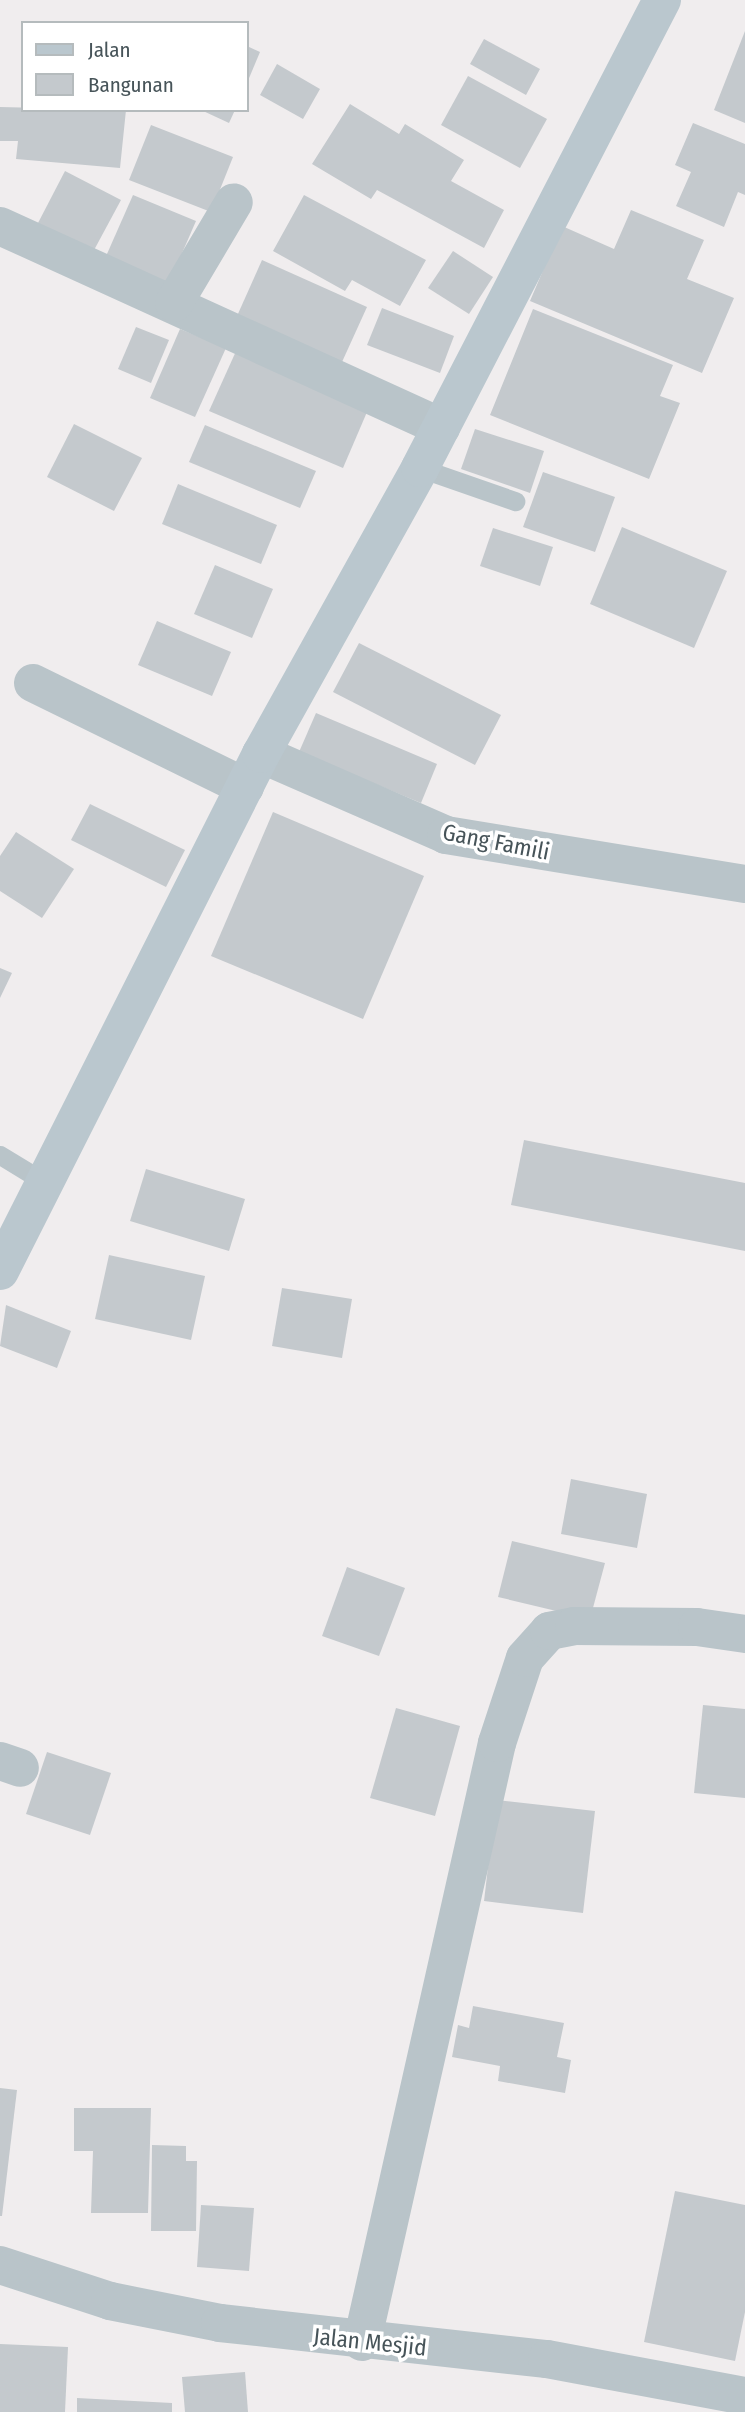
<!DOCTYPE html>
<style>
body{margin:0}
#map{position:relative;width:745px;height:2412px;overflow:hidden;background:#f0edee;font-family:"Fira Sans Condensed",sans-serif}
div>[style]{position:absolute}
.building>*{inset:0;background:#c4c9cd}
.lane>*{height:19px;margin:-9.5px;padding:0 9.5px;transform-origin:9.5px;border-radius:9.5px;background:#b9c4c9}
.street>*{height:38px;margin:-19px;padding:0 19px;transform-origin:19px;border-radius:19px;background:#b9c4c9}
.secondary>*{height:38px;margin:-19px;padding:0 19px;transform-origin:19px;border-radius:19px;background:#bac7ce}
span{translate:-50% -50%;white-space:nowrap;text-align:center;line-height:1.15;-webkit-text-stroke:7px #fff;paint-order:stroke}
.street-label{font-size:23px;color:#475459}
.legend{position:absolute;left:21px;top:21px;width:228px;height:91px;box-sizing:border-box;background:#fff;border:2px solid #b5bbbd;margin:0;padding:9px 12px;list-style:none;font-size:21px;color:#475459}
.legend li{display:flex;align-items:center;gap:14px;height:35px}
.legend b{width:35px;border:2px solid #b5bbbd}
</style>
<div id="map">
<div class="building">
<div style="clip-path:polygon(745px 31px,745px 123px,714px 110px)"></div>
<div style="clip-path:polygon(484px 39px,540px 69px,526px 95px,470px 64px)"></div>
<div style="clip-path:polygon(247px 46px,260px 52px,247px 83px)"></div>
<div style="clip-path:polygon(277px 64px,320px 89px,303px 119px,260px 95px)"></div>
<div style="clip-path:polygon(468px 76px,547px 119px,520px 168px,441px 125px)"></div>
<div style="clip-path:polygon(350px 104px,399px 134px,405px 124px,464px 160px,451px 181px,504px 210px,484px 248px,377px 190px,371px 199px,312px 164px)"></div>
<div style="clip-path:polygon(0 107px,126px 110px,120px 168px,16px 159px,18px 141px,0 141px)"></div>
<div style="clip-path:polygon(201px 110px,235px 110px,229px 123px)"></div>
<div style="clip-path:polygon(693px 123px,745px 144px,745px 195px,738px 192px,724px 227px,676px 206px,691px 172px,675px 165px)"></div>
<div style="clip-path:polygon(151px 125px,233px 157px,211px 212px,129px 180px)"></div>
<div style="clip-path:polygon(65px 171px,121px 200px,93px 252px,38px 223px)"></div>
<div style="clip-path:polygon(133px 195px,196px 221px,166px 290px,103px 263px)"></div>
<div style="clip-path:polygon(304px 195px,426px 260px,400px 306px,352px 280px,345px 291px,273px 251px)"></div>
<div style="clip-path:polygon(631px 210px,704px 240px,687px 279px,734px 298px,702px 373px,530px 301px,562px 226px,614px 249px)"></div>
<div style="clip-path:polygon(453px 251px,493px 277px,469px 314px,428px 288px)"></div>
<div style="clip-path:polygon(262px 260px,367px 307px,337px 373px,233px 325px)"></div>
<div style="clip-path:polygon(382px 308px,454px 336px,440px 373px,367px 345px)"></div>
<div style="clip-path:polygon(533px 309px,673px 365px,660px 396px,680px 403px,649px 479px,490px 415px)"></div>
<div style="clip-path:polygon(136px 327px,169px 340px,151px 383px,118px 369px)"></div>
<div style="clip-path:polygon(180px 329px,226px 348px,195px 417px,150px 398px)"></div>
<div style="clip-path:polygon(237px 349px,370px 405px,343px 468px,209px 411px)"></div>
<div style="clip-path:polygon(74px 424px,142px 458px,114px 511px,47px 477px)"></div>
<div style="clip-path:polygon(205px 425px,316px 471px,300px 508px,189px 462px)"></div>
<div style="clip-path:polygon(475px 429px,544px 451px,530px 493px,461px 469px)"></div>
<div style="clip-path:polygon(543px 472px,615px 497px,595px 552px,523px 527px)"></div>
<div style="clip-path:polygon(178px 484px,277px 525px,261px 564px,162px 524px)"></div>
<div style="clip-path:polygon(622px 527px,727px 571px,694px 648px,590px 604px)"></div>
<div style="clip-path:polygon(493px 528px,553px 547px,540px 586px,480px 566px)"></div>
<div style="clip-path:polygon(215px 565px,273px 589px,252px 638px,194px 614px)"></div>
<div style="clip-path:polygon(157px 621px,231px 652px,212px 696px,138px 665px)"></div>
<div style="clip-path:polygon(359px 643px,501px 715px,475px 765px,333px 692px)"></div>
<div style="clip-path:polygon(316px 713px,437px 764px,421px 803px,299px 752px)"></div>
<div style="clip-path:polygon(90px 804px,185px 850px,166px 887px,71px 840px)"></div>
<div style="clip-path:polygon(273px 812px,424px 876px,363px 1019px,211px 956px)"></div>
<div style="clip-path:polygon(16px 832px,74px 869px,42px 918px,0 891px,0 856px)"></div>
<div style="clip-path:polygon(0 968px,12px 973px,0 998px)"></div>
<div style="clip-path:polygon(524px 1140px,745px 1183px,745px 1251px,511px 1205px)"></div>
<div style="clip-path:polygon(146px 1169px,245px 1199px,229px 1251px,130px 1221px)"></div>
<div style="clip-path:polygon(109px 1255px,205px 1276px,191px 1340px,95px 1319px)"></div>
<div style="clip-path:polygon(282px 1288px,352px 1299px,342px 1358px,272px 1346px)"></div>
<div style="clip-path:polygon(6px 1305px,71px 1331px,57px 1368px,0 1346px)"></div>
<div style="clip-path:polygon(571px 1479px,647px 1494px,637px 1548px,561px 1534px)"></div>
<div style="clip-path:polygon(512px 1541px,605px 1563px,590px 1619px,498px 1597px)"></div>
<div style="clip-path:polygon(347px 1567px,405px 1588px,379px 1656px,322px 1636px)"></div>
<div style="clip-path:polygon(703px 1705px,745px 1709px,745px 1798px,694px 1793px)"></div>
<div style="clip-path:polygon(396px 1708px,460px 1726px,435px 1816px,370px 1798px)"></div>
<div style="clip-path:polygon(47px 1752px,111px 1773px,90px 1835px,26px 1814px)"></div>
<div style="clip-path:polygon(496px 1800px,595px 1811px,583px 1913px,484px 1901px)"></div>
<div style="clip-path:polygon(473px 2006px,564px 2023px,557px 2057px,571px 2060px,565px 2093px,498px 2081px,500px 2066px,452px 2057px,458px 2025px,469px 2028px)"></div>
<div style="clip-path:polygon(0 2088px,17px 2090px,2px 2216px,0 2216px)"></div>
<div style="clip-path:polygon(74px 2108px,151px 2108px,148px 2213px,91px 2213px,93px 2151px,74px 2151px)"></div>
<div style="clip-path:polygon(152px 2145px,186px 2146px,186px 2161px,197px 2161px,196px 2231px,151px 2231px)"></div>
<div style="clip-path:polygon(675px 2191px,745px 2205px,745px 2312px,735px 2361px,644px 2342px)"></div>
<div style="clip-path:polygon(201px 2205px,254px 2208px,249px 2271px,197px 2267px)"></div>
<div style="clip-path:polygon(0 2344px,68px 2347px,65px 2412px,0 2412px)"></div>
<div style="clip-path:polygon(245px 2372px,248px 2412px,185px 2412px,182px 2377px)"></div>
<div style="clip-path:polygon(77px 2398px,172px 2403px,172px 2412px,77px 2412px)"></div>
</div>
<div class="lane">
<div style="left:420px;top:468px;width:101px;rotate:19.2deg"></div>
<div style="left:0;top:1155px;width:54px;rotate:31.3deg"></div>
</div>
<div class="street">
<div style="left:0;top:226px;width:485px;rotate:24.5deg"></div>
<div style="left:174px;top:303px;width:117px;rotate:-59.3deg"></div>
<div style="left:33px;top:683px;width:236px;rotate:26.1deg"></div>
<div style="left:261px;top:754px;width:202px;rotate:23.6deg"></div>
<div style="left:446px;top:835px;width:303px;rotate:9.3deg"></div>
<div style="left:0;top:1761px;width:21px;rotate:19deg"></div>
<div style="left:0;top:2265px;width:116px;rotate:18.1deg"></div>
<div style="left:110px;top:2301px;width:112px;rotate:11.3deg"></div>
<div style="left:220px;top:2323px;width:329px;rotate:6.3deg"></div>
<div style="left:547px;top:2359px;width:201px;rotate:10.6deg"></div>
<div style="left:362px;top:2342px;width:614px;rotate:-77.3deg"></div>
<div style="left:497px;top:1743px;width:89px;rotate:-71.8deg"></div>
<div style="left:525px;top:1658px;width:36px;rotate:-48deg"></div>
<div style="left:549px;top:1631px;width:25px;rotate:-11deg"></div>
<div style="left:574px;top:1626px;width:123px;rotate:0.5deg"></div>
<div style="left:697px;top:1627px;width:49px;rotate:8.3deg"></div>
</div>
<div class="secondary">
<div style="left:0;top:1271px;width:579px;rotate:-63.21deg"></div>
<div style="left:261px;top:754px;width:327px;rotate:-60.9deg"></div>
<div style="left:420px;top:468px;width:527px;rotate:-62.66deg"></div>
</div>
<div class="street-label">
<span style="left:496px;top:842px;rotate:11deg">Gang Famili</span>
<span style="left:370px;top:2342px;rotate:6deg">Jalan Mesjid</span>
</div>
<ul class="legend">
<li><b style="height:9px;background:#bac7ce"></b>Jalan</li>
<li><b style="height:19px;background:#c4c9cd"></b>Bangunan</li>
</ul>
</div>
